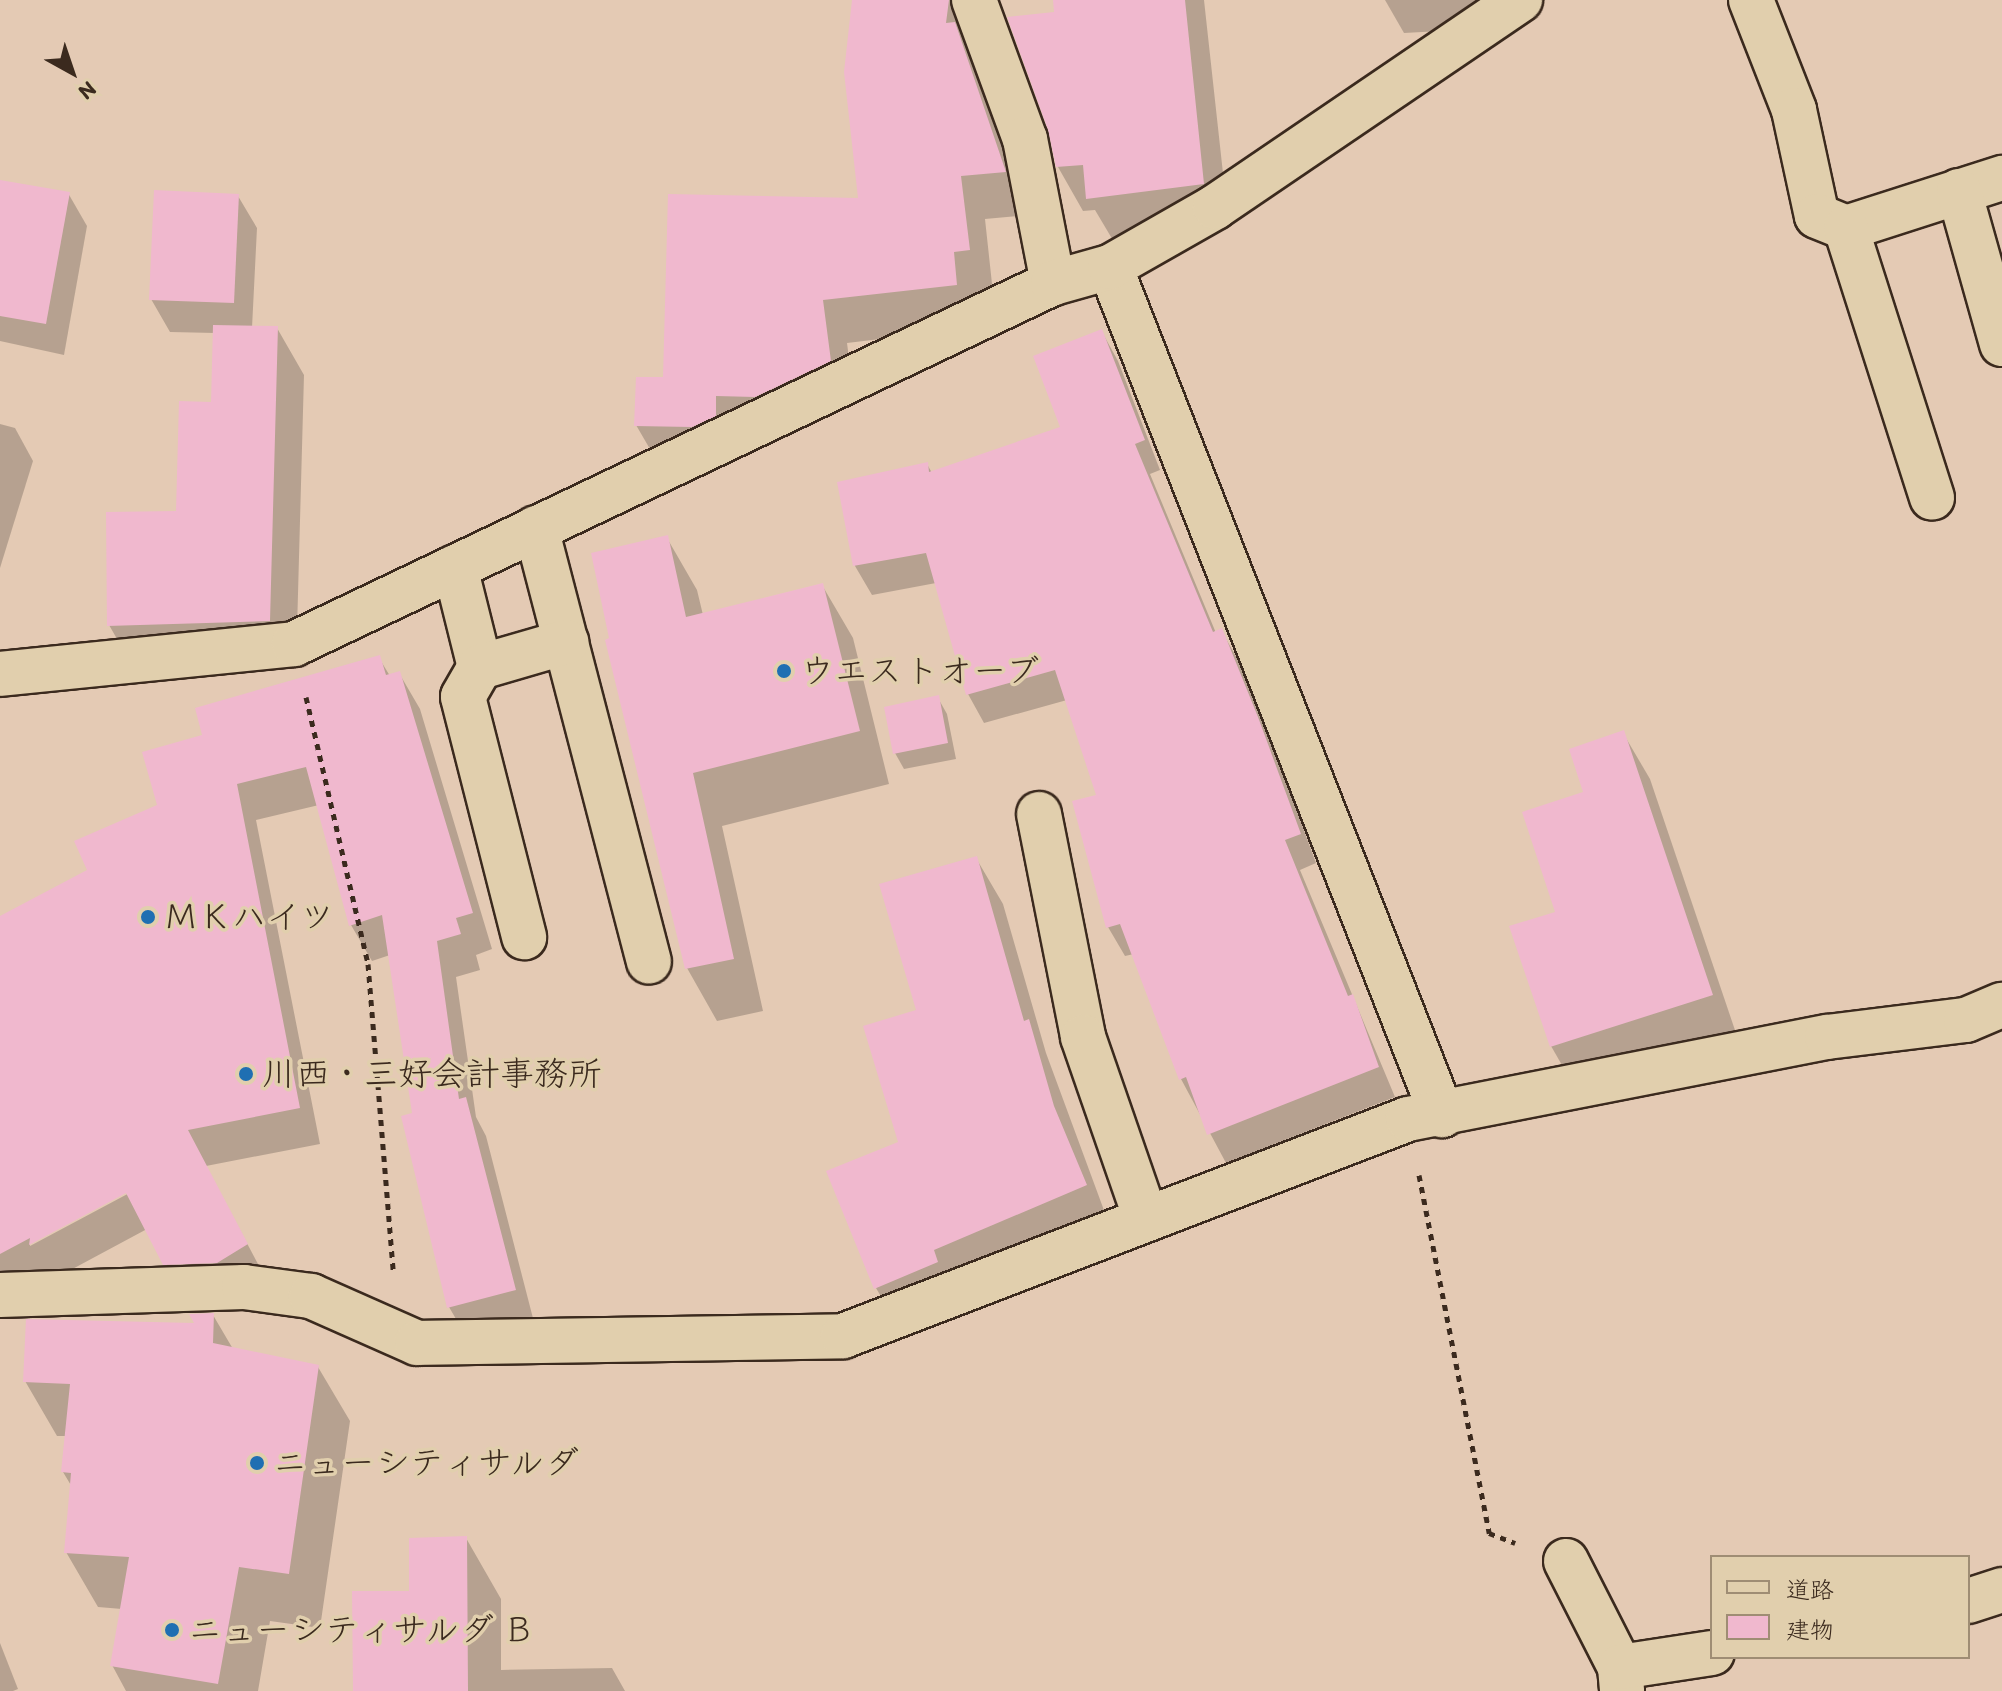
<!DOCTYPE html>
<meta charset="utf-8">
<style>
body{margin:0}
#map{position:relative;width:2002px;height:1691px;overflow:hidden;background:#e4cab4;font-family:Itim,"Klee One",sans-serif}
div>[style]{position:absolute}
.shadow>*{inset:0;background:#0003}
.building>*{inset:0;background:#f0b8ce}
.path>*{height:5px;margin-top:-2.5px;transform-origin:0;background:repeating-linear-gradient(90deg,#3b2a1e 0 6px,transparent 0 12px)}
.roads{filter:drop-shadow(2px 0 #3b2a1e) drop-shadow(-2px 0 #3b2a1e) drop-shadow(0 2px #3b2a1e) drop-shadow(0 -2px #3b2a1e)}
.minor>*{height:44px;margin:-22px;padding:0 22px;transform-origin:22px;border-radius:22px;background:#e1cfad}
.dots>*{width:22px;height:22px;translate:-50% -50%;box-sizing:border-box;border:4px solid #e1cfad;border-radius:50%}
span{translate:-50% -50%;white-space:nowrap;text-align:center;line-height:1.15;-webkit-text-stroke:7px #e1cfad;paint-order:stroke}
.poi-label{font-size:34px;color:#3b2a1e}
.left{translate:0 -50%;text-align:left}
.legend{position:absolute;left:1710px;top:1555px;width:260px;height:104px;box-sizing:border-box;background:#e1cfad;border:2px solid #9f8d74;margin:0;padding:10px 14px;list-style:none;font-size:24px;color:#3b2a1e}
.legend li{display:flex;align-items:center;gap:16px;height:40px}
.legend b{width:40px;border:2px solid #9f8d74}
.north{position:absolute;left:32px;top:32px;width:80px;height:80px;-webkit-text-stroke:6px #e1cfad;paint-order:stroke;rotate:140deg;font-size:22px;font-weight:700;line-height:32px;text-align:center;color:#3b2a1e}
.north::after{content:'';display:block;margin:auto;width:28px;height:36px;background:#3b2a1e;clip-path:polygon(50% 0,100% 100%,50% 72%,0 100%)}
</style>
<div id="map">
<div class="shadow">
<div style="clip-path:polygon(854px 0,960px 0,1029px 215px,985px 219px,993px 293px,981px 327px,847px 343px,855px 404px,780px 440px,740px 439px,740px 459px,718px 469px,661px 468px,636px 425px,665px 379px,860px 200px)"></div>
<div style="clip-path:polygon(1055px 0,1204px 0,1229px 228px,1114px 242px,1095px 210px,1083px 211px,1058px 167px)"></div>
<div style="clip-path:polygon(1385px 0,1526px 0,1515px 27px,1404px 33px)"></div>
<div style="clip-path:polygon(0 182px,68px 193px,87px 226px,64px 355px,0 341px)"></div>
<div style="clip-path:polygon(238px 196px,257px 228px,252px 328px,277px 328px,304px 375px,296px 667px,136px 672px,109px 625px,178px 513px,213px 404px,215px 333px,170px 332px,151px 299px)"></div>
<div style="clip-path:polygon(1102px 332px,1118px 361px,1160px 470px,1150px 474px,1216px 633px,1221px 630px,1238px 660px,1274px 749px,1316px 863px,1300px 870px,1395px 1097px,1226px 1163px,1181px 1079px,1134px 954px,1125px 956px,1108px 927px,1098px 796px,1067px 700px,984px 723px,968px 694px,936px 583px,872px 595px,855px 566px,839px 483px,927px 464px,932px 473px,1063px 428px)"></div>
<div style="clip-path:polygon(0 424px,15px 428px,33px 461px,0 568px)"></div>
<div style="clip-path:polygon(667px 538px,697px 590px,703px 615px,822px 585px,853px 638px,889px 784px,722px 826px,763px 1011px,717px 1021px,687px 968px)"></div>
<div style="clip-path:polygon(evenodd,379px 658px,390px 676px,399px 673px,420px 709px,492px 949px,476px 955px,480px 970px,456px 977px,476px 1117px,486px 1136px,535px 1326px,470px 1343px,449px 1307px,390px 955px,372px 961px,351px 925px,319px 805px,256px 820px,320px 1144px,206px 1166px,267px 1281px,186px 1300px,147px 1229px,52px 1280px,0 1290px,0 918px,89px 870px,160px 806px,205px 736px,379px 658px,134px 1187px,135px 1190px,30px 1246px,30px 1242px,134px 1187px)"></div>
<div style="clip-path:polygon(938px 698px,947px 714px,956px 759px,904px 769px,895px 753px)"></div>
<div style="clip-path:polygon(1623px 733px,1650px 779px,1739px 1042px,1578px 1093px,1551px 1046px,1557px 913px,1585px 793px)"></div>
<div style="clip-path:polygon(976px 858px,1003px 904px,1046px 1053px,1112px 1232px,903px 1334px,876px 1288px,918px 1011px)"></div>
<div style="clip-path:polygon(213px 1315px,233px 1349px,318px 1367px,350px 1421px,320px 1628px,270px 1621px,258px 1691px,126px 1691px,112px 1665px,122px 1609px,98px 1607px,66px 1552px,72px 1487px,63px 1472px,67px 1436px,57px 1436px,25px 1381px,197px 1325px)"></div>
<div style="clip-path:polygon(466px 1538px,501px 1599px,501px 1670px,612px 1668px,625px 1691px,355px 1691px,411px 1593px)"></div>
<div style="clip-path:polygon(0 1643px,18px 1689px,13px 1691px,0 1691px)"></div>
</div>
<div class="building">
<div style="clip-path:polygon(852px 0,949px 0,946px 23px,955px 22px,1006px 172px,961px 176px,970px 250px,954px 252px,957px 285px,823px 300px,831px 361px,755px 397px,716px 396px,716px 416px,692px 427px,634px 426px,636px 377px,663px 377px,668px 194px,858px 198px,844px 72px)"></div>
<div style="clip-path:polygon(1053px 0,1185px 0,1204px 184px,1086px 199px,1083px 165px,1056px 167px,1048px 130px,1007px 17px,1054px 12px)"></div>
<div style="clip-path:polygon(0 180px,70px 192px,46px 324px,0 316px)"></div>
<div style="clip-path:polygon(154px 190px,239px 194px,234px 303px,149px 300px)"></div>
<div style="clip-path:polygon(213px 325px,278px 326px,270px 621px,107px 626px,106px 512px,176px 511px,179px 401px,211px 402px)"></div>
<div style="clip-path:polygon(1102px 329px,1145px 440px,1135px 444px,1213px 632px,1222px 628px,1258px 717px,1301px 834px,1285px 840px,1348px 996px,1353px 994px,1379px 1067px,1207px 1135px,1186px 1077px,1179px 1080px,1120px 924px,1106px 928px,1072px 801px,1096px 795px,1055px 670px,966px 695px,926px 553px,853px 566px,837px 482px,928px 462px,929px 472px,1060px 427px,1033px 356px)"></div>
<div style="clip-path:polygon(668px 535px,686px 617px,823px 583px,860px 731px,693px 773px,734px 959px,685px 969px,605px 640px,609px 638px,591px 553px)"></div>
<div style="clip-path:polygon(380px 655px,386px 675px,400px 671px,473px 913px,456px 918px,461px 934px,437px 941px,459px 1099px,466px 1097px,516px 1290px,447px 1308px,401px 1116px,412px 1113px,382px 915px,349px 926px,306px 767px,237px 784px,300px 1108px,188px 1130px,248px 1244px,217px 1263px,163px 1265px,126px 1193px,29px 1245px,30px 1238px,0 1254px,0 916px,87px 870px,74px 841px,157px 805px,142px 752px,202px 735px,195px 708px)"></div>
<div style="clip-path:polygon(939px 695px,948px 743px,893px 754px,884px 707px)"></div>
<div style="clip-path:polygon(1624px 730px,1713px 995px,1550px 1047px,1509px 926px,1555px 912px,1522px 812px,1583px 792px,1569px 749px)"></div>
<div style="clip-path:polygon(977px 856px,1024px 1021px,1029px 1019px,1054px 1106px,1087px 1185px,934px 1250px,938px 1262px,874px 1289px,826px 1171px,898px 1142px,863px 1026px,916px 1010px,879px 884px)"></div>
<div style="clip-path:polygon(214px 1313px,213px 1343px,319px 1365px,289px 1574px,239px 1567px,218px 1684px,110px 1666px,129px 1557px,64px 1553px,71px 1473px,61px 1472px,70px 1384px,23px 1382px,26px 1319px,194px 1323px,189px 1314px)"></div>
<div style="clip-path:polygon(467px 1536px,468px 1691px,353px 1691px,352px 1591px,409px 1591px,409px 1538px)"></div>
</div>
<div class="path">
<div style="left:306px;top:697px;width:274px;rotate:76.9deg"></div>
<div style="left:368px;top:964px;width:308px;rotate:85.3deg"></div>
<div style="left:1419px;top:1175px;width:365px;rotate:78.9deg"></div>
<div style="left:1489px;top:1533px;width:28px;rotate:21deg"></div>
</div>
<div class="roads">
<div class="minor">
<div style="left:974px;top:0;width:148px;rotate:69.9deg"></div>
<div style="left:1025px;top:139px;width:147px;rotate:79deg"></div>
<div style="left:1751px;top:0;width:118px;rotate:68.6deg"></div>
<div style="left:1794px;top:110px;width:108px;rotate:77.8deg"></div>
<div style="left:1817px;top:216px;width:31px;rotate:22deg"></div>
<div style="left:1846px;top:228px;width:164px;rotate:-17.8deg"></div>
<div style="left:1959px;top:191px;width:159px;rotate:74.3deg"></div>
<div style="left:1846px;top:228px;width:283px;rotate:72.3deg"></div>
<div style="left:1110px;top:267px;width:911px;rotate:68.62deg"></div>
<div style="left:536px;top:528px;width:448px;rotate:75.4deg"></div>
<div style="left:455px;top:567px;width:103px;rotate:76deg"></div>
<div style="left:480px;top:667px;width:34px;rotate:120deg"></div>
<div style="left:463px;top:697px;width:248px;rotate:75.7deg"></div>
<div style="left:480px;top:667px;width:90px;rotate:-16.2deg"></div>
<div style="left:0;top:674px;width:296px;rotate:-5.8deg"></div>
<div style="left:294px;top:644px;width:840px;rotate:-25.44deg"></div>
<div style="left:1053px;top:283px;width:59px;rotate:-15.7deg"></div>
<div style="left:1110px;top:267px;width:121px;rotate:-29.7deg"></div>
<div style="left:1215px;top:207px;width:369px;rotate:-34.2deg"></div>
<div style="left:1039px;top:814px;width:227px;rotate:78.8deg"></div>
<div style="left:1083px;top:1037px;width:193px;rotate:70.9deg"></div>
<div style="left:0;top:1295px;width:244px;rotate:-1.9deg"></div>
<div style="left:244px;top:1287px;width:68px;rotate:7.7deg"></div>
<div style="left:311px;top:1296px;width:116px;rotate:23.9deg"></div>
<div style="left:417px;top:1343px;width:426px;rotate:-0.9deg"></div>
<div style="left:843px;top:1336px;width:605px;rotate:-21.01deg"></div>
<div style="left:1408px;top:1119px;width:427px;rotate:-11.1deg"></div>
<div style="left:1827px;top:1037px;width:140px;rotate:-7deg"></div>
<div style="left:1966px;top:1020px;width:39px;rotate:-23deg"></div>
<div style="left:1566px;top:1561px;width:119px;rotate:63deg"></div>
<div style="left:1620px;top:1667px;width:24px;rotate:85deg"></div>
<div style="left:1968px;top:1601px;width:36px;rotate:-18deg"></div>
<div style="left:1620px;top:1667px;width:93px;rotate:-8.7deg"></div>
</div>
</div>
<div class="dots">
<div style="left:784px;top:671px;background:#1f6fb2"></div>
<div style="left:148px;top:917px;background:#1f6fb2"></div>
<div style="left:246px;top:1074px;background:#1f6fb2"></div>
<div style="left:257px;top:1463px;background:#1f6fb2"></div>
<div style="left:172px;top:1630px;background:#1f6fb2"></div>
</div>
<div class="poi-label">
<span class="left" style="left:800px;top:671px">ウエストオーブ</span>
<span class="left" style="left:164px;top:917px">ＭＫハイツ</span>
<span class="left" style="left:262px;top:1074px">川西・三好会計事務所</span>
<span class="left" style="left:273px;top:1463px">ニューシティサルダ</span>
<span class="left" style="left:188px;top:1630px">ニューシティサルダ Ｂ</span>
</div>
<ul class="legend">
<li><b style="height:10px;background:#e1cfad"></b>道路</li>
<li><b style="height:22px;background:#f0b8ce"></b>建物</li>
</ul>
<div class="north">N</div>
</div>
